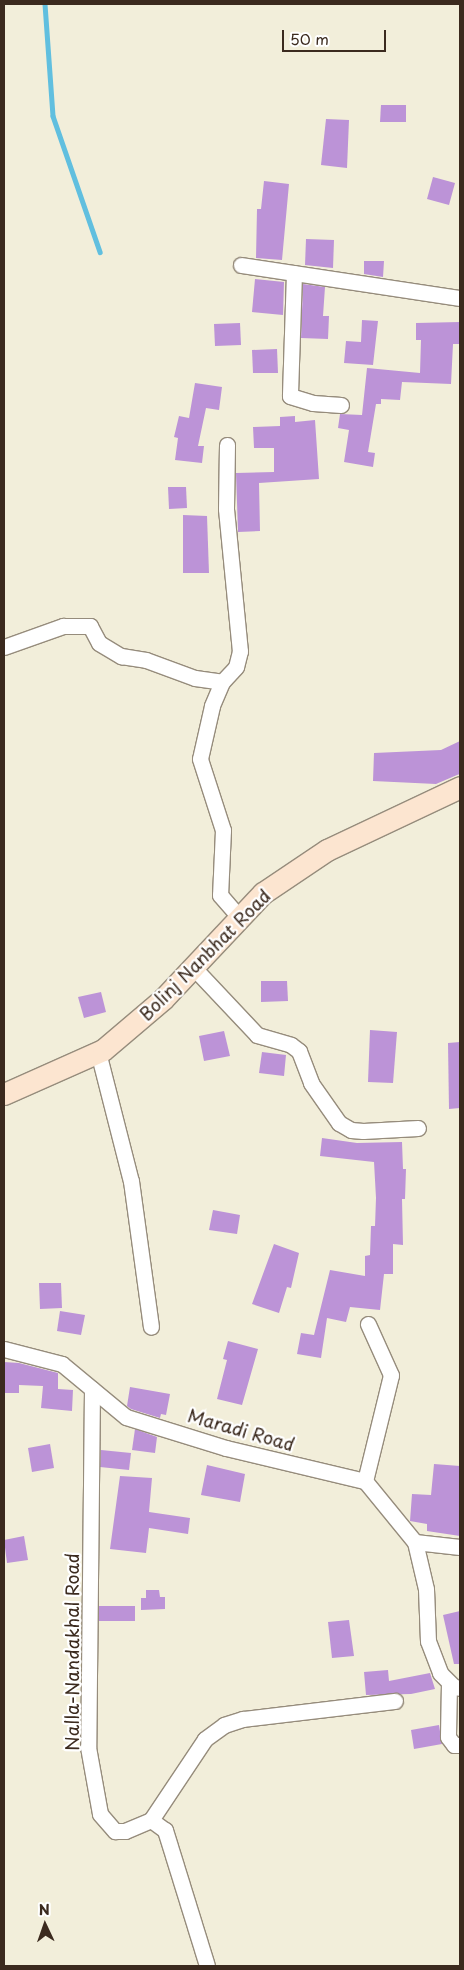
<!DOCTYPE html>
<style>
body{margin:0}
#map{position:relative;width:464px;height:1970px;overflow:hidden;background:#f2eeda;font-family:"Playpen Sans",sans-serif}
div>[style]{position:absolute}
.stream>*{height:4.5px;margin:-2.25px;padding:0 2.25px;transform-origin:2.25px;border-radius:2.25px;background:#61bfdf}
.building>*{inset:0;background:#bc93d7}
.roads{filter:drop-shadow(1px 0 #968c7c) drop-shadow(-1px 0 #968c7c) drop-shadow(0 1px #968c7c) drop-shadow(0 -1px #968c7c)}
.street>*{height:15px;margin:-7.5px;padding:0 7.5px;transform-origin:7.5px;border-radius:7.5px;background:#fff}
.secondary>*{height:21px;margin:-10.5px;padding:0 10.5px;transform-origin:10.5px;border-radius:10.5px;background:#fce5d0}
span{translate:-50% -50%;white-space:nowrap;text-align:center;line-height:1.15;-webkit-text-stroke:4.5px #fff;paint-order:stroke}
.street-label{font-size:18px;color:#3b2a1e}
.frame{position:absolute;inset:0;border:5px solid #3b2a1e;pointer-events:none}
.north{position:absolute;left:20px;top:1900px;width:50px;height:50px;-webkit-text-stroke:4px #fff;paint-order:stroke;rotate:357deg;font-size:14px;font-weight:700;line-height:20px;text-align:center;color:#3b2a1e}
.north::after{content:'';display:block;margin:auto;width:18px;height:22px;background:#3b2a1e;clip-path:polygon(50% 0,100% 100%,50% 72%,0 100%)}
.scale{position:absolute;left:282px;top:30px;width:104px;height:22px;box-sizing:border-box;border:2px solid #3b2a1e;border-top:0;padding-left:6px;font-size:15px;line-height:18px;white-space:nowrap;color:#3b2a1e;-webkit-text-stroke:4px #fff;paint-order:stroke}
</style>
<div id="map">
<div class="stream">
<div style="left:45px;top:4px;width:112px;rotate:85.9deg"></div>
<div style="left:53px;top:116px;width:144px;rotate:70.9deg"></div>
</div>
<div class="building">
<div style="clip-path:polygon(381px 105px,406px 105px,406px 122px,380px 122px)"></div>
<div style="clip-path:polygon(326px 119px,349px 120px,347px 168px,321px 165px)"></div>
<div style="clip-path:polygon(433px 177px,455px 183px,449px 205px,427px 199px)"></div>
<div style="clip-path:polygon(264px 181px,289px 184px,282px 260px,256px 258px,257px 209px,261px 209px)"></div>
<div style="clip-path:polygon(306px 239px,334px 240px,333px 268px,305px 265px)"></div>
<div style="clip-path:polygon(364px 261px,384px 261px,383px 277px,364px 274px)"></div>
<div style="clip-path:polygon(255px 279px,284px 282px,283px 315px,252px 312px)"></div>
<div style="clip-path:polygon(303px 284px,325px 287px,323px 316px,329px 316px,328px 339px,301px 338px)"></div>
<div style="clip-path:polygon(362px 320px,378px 321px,373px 365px,344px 363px,346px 341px,361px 342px)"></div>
<div style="clip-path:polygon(460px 322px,460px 344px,453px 344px,451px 384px,402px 382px,400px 400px,381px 399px,381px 404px,376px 404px,368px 452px,375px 453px,373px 467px,344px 462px,349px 430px,338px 428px,340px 414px,362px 415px,367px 368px,420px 373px,421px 340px,416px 340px,416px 323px)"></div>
<div style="clip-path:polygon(240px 323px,241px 345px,215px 346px,214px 324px)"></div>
<div style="clip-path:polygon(277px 349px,278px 373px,253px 373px,252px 350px)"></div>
<div style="clip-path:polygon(195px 383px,222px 387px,219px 410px,206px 408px,198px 446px,204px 446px,202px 463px,175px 460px,178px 438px,174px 437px,179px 416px,189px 418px)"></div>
<div style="clip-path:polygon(295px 416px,295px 422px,315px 420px,319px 479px,259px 483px,260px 531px,238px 532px,236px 473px,274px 472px,274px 448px,254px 448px,253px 427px,280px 426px,280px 417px)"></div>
<div style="clip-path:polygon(168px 487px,186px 487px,187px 508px,169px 509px)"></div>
<div style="clip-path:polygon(183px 515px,207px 516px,209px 573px,183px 573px)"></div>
<div style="clip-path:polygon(460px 741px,460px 774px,457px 775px,436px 784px,373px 781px,374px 753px,441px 750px)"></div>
<div style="clip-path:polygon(261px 981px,287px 981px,288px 1001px,261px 1002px)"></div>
<div style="clip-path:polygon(101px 992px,106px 1012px,84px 1018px,78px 997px)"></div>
<div style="clip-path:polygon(370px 1030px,397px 1032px,393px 1083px,368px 1082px)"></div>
<div style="clip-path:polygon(224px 1031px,230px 1056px,204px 1061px,199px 1036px)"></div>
<div style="clip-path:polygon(460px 1042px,460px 1108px,449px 1109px,448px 1043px)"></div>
<div style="clip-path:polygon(262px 1052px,286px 1055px,284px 1076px,259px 1073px)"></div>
<div style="clip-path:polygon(322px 1138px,357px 1143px,402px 1142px,403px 1169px,406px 1169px,405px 1199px,402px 1199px,403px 1245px,393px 1244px,393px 1274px,384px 1274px,380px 1310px,350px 1307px,346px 1322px,327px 1318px,321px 1358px,297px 1354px,301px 1333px,314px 1335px,330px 1270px,365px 1276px,365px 1256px,370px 1255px,371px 1226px,375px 1226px,376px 1198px,374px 1162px,320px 1156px)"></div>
<div style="clip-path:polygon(213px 1210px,240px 1215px,237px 1234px,209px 1230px)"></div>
<div style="clip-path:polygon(274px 1244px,299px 1253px,291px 1288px,287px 1287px,279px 1313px,252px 1304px)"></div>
<div style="clip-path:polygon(39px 1283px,61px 1283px,62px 1308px,40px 1309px)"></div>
<div style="clip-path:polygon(60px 1311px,85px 1315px,81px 1335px,57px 1331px)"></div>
<div style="clip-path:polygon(228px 1341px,258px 1349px,242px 1405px,217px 1399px,227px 1360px,223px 1359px)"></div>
<div style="clip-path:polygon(4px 1362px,19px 1363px,58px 1373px,58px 1389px,73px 1390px,72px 1411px,41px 1408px,43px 1386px,19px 1385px,19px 1393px,4px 1393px)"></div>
<div style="clip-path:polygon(130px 1387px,170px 1394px,166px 1415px,161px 1414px,160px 1418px,131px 1409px,127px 1406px)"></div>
<div style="clip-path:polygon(135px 1429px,157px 1437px,155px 1453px,132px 1450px)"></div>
<div style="clip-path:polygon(50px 1444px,54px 1468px,32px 1472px,28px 1448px)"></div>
<div style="clip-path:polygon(101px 1450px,131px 1453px,129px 1470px,100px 1467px)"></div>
<div style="clip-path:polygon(434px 1464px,460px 1466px,460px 1536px,427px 1531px,427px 1524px,410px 1521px,412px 1494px,431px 1495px)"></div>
<div style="clip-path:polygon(207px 1465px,245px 1474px,240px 1502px,201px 1495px)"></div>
<div style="clip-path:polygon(120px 1476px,152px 1478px,149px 1512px,190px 1518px,188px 1534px,149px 1528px,146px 1553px,110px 1549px)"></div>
<div style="clip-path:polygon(24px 1536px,28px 1560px,7px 1563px,4px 1540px)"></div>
<div style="clip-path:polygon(146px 1590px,159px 1590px,160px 1597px,165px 1597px,165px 1609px,141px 1610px,141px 1598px,146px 1598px)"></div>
<div style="clip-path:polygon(99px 1606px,135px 1606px,135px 1621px,99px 1621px)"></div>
<div style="clip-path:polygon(460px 1611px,460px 1664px,454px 1664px,443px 1615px)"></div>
<div style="clip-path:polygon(349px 1620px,354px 1656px,332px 1658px,328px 1622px)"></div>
<div style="clip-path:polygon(388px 1670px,389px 1681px,430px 1673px,435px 1689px,411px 1694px,366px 1695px,364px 1672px)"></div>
<div style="clip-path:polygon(439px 1725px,442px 1744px,414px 1749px,411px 1730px)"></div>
</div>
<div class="roads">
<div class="street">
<div style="left:241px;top:265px;width:221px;rotate:8.6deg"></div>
<div style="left:294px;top:273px;width:123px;rotate:91.9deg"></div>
<div style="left:290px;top:396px;width:24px;rotate:17deg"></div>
<div style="left:313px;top:403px;width:28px;rotate:4deg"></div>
<div style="left:227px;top:445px;width:64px;rotate:90.9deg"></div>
<div style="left:226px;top:509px;width:143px;rotate:84.4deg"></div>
<div style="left:240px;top:651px;width:16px;rotate:104deg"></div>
<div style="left:236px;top:667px;width:21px;rotate:133deg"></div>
<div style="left:222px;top:682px;width:26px;rotate:113deg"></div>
<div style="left:212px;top:706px;width:54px;rotate:102.8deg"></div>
<div style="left:200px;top:759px;width:75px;rotate:72.1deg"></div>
<div style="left:223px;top:830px;width:65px;rotate:92.6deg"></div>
<div style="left:220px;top:895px;width:29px;rotate:49deg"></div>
<div style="left:4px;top:647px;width:63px;rotate:-19.6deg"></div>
<div style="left:63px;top:626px;width:27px"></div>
<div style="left:90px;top:626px;width:19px;rotate:62deg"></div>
<div style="left:99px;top:643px;width:26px;rotate:31deg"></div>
<div style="left:121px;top:656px;width:25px;rotate:9deg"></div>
<div style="left:146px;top:660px;width:52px;rotate:20.2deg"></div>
<div style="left:195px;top:678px;width:27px;rotate:8deg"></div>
<div style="left:193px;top:967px;width:93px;rotate:46.7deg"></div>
<div style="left:257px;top:1035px;width:35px;rotate:16deg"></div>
<div style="left:291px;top:1045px;width:10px;rotate:37deg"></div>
<div style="left:299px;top:1051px;width:34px;rotate:69deg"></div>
<div style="left:311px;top:1083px;width:49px;rotate:55deg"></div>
<div style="left:339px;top:1123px;width:14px;rotate:30deg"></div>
<div style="left:351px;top:1130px;width:12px;rotate:5deg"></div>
<div style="left:363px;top:1131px;width:55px;rotate:-3.1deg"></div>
<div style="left:98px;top:1052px;width:133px;rotate:75.7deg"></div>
<div style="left:131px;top:1181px;width:147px;rotate:82.2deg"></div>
<div style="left:4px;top:1349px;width:60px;rotate:14.5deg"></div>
<div style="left:62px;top:1364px;width:83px;rotate:39.6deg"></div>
<div style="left:126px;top:1417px;width:105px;rotate:17.2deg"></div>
<div style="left:226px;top:1448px;width:143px;rotate:13.4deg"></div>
<div style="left:365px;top:1481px;width:79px;rotate:50.7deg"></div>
<div style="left:415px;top:1542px;width:45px;rotate:6.3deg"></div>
<div style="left:92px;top:1389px;width:358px;rotate:90.6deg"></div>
<div style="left:88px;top:1747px;width:68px;rotate:79.8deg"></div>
<div style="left:100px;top:1814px;width:23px;rotate:49deg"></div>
<div style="left:115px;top:1831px;width:10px"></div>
<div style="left:125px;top:1831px;width:28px;rotate:-23deg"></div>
<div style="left:151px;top:1820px;width:17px;rotate:36deg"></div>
<div style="left:165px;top:1830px;width:142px;rotate:72.8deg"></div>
<div style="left:365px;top:1481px;width:109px;rotate:-76.2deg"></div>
<div style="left:391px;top:1375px;width:56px;rotate:-114.3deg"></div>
<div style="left:415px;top:1542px;width:48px;rotate:76.8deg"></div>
<div style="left:426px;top:1589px;width:52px;rotate:87.8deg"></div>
<div style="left:428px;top:1641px;width:34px;rotate:69deg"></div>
<div style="left:440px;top:1673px;width:20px;rotate:45deg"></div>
<div style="left:454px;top:1687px;width:6px;rotate:9deg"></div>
<div style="left:449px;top:1683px;width:54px;rotate:91.1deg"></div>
<div style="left:448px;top:1737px;width:10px;rotate:53deg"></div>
<div style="left:454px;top:1745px;width:6px"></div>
<div style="left:151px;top:1820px;width:97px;rotate:-56.3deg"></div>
<div style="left:205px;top:1739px;width:24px;rotate:-36deg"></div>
<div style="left:224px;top:1725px;width:20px;rotate:-18deg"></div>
<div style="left:243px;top:1719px;width:153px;rotate:-6.8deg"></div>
</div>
<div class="secondary">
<div style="left:4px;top:1094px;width:108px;rotate:-24deg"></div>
<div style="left:103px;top:1050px;width:80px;rotate:-40.4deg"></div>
<div style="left:164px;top:998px;width:144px;rotate:-46.7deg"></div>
<div style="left:263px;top:893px;width:77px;rotate:-33.9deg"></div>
<div style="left:327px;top:850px;width:147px;rotate:-25.3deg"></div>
</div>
</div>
<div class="street-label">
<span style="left:205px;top:955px;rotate:-45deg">Bolinj Nanbhat Road</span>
<span style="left:241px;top:1430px;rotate:16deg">Maradi Road</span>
<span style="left:72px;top:1652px;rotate:-90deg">Nalla-Nandakhal Road</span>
</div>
<div class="frame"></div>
<div class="north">N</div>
<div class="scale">50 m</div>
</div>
